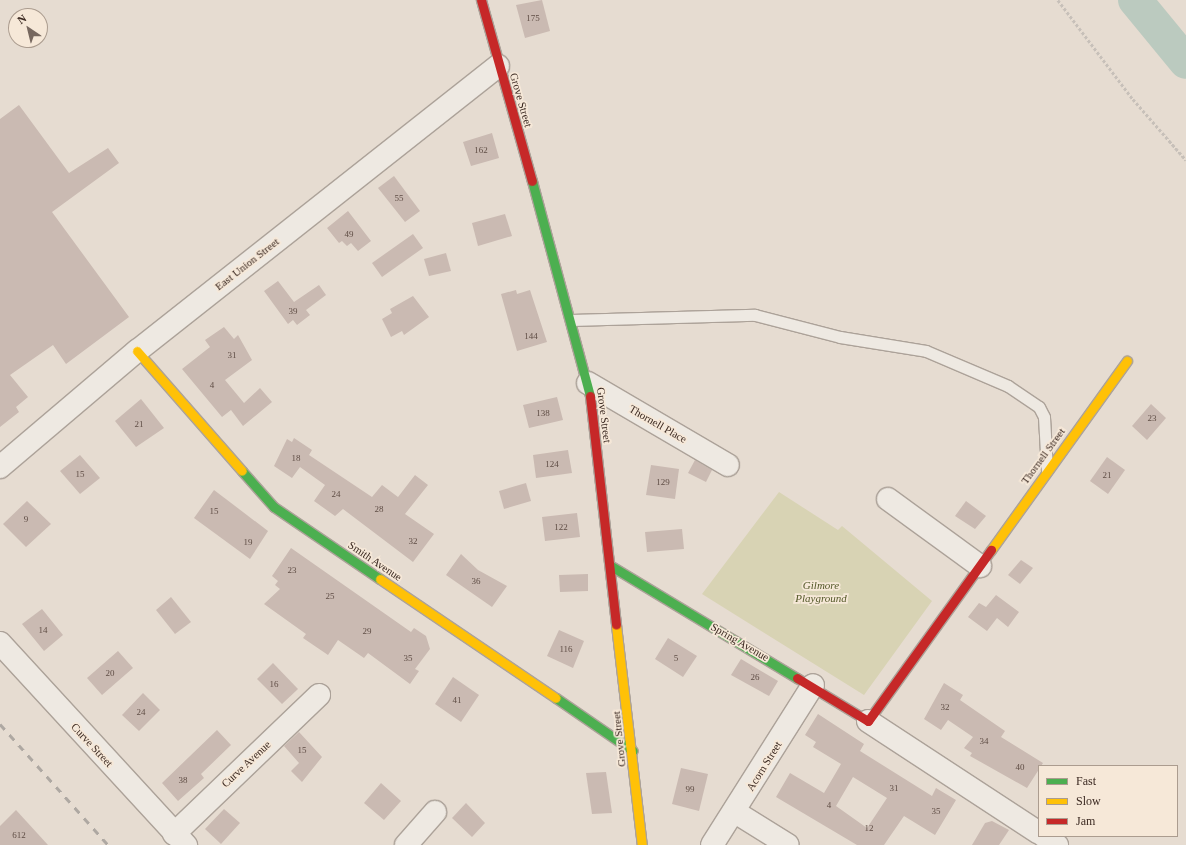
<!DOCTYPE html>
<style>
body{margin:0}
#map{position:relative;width:1186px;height:845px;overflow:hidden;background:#e6dcd1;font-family:Georgia,serif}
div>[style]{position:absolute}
.green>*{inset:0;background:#d8d3b4}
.river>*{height:34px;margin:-17px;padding:0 17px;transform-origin:17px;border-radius:17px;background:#bbcabf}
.building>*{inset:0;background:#cabab2}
.path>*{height:2.5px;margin-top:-1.25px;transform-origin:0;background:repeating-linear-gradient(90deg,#c7c0b9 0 3px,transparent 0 5px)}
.roads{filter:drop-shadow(1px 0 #aca299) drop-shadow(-1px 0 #aca299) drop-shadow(0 1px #aca299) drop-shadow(0 -1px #aca299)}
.lane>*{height:11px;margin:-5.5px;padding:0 5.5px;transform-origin:5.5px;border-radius:5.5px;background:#eee9e2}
.street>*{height:22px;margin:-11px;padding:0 11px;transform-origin:11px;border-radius:11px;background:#eee9e2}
.fast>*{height:9px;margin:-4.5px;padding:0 4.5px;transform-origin:4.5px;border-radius:4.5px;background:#4caf50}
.slow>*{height:9px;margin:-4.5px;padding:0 4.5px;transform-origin:4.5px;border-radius:4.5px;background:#ffc107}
.jam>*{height:9px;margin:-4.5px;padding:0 4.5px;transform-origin:4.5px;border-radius:4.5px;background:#c62828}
.rail>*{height:3px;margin-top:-1.5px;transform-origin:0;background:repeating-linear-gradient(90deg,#aea8a2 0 7px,transparent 0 14px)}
span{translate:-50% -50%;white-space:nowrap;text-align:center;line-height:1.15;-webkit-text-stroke:3.5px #f6e8d8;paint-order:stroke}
.number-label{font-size:9px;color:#5f4d45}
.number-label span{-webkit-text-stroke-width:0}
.street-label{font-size:11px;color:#3b2921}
.park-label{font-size:11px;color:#535828;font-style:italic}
.legend{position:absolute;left:1038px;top:765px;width:140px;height:72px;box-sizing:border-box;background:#f6e8d8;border:1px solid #ab9c8f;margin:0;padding:5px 7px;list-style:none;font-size:12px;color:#3b2921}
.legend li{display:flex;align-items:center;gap:8px;height:20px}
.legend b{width:20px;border:1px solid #ab9c8f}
.north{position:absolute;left:8px;top:8px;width:40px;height:40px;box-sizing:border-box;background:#f6e8d8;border:1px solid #ab9c8f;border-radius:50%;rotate:325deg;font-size:11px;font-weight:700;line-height:16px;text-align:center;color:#3b2921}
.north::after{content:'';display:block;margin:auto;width:14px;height:18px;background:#77685f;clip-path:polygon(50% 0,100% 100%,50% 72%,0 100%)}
</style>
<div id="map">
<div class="green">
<div style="clip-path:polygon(779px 492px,838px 530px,842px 526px,932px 601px,864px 695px,702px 594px)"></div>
</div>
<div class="river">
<div style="left:1135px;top:0;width:80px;rotate:50.6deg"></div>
</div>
<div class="building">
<div style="clip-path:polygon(542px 0,550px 31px,525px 38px,516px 5px)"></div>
<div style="clip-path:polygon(19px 105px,69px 173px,108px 148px,119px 163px,52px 212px,129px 317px,66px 364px,53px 345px,10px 375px,28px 397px,16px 407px,19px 412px,0 427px,0 119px)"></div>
<div style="clip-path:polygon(492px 133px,499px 158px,471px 166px,463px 142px)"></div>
<div style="clip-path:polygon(394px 176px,420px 211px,405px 222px,378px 188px)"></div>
<div style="clip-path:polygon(348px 211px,371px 241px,358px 251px,351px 243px,347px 246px,342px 241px,339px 243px,327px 228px)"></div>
<div style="clip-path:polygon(505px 214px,512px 236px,478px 246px,472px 223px)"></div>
<div style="clip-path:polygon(413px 234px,423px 248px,382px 277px,372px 263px)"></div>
<div style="clip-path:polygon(446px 253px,451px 271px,429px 276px,424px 259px)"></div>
<div style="clip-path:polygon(278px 281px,294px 302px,319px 285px,326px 295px,306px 310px,310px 315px,297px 325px,293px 320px,288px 324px,264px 291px)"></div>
<div style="clip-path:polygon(516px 290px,517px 294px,530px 290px,547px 342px,517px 351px,501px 294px)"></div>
<div style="clip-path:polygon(413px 296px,429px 317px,404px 335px,402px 331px,391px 337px,382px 319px,392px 313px,390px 309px)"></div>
<div style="clip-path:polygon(224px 327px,234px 339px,238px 335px,252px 360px,225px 380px,244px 403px,260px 388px,272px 402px,243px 426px,231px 410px,222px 417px,182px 369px,210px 347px,205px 340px)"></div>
<div style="clip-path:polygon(557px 397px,563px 420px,529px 428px,523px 405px)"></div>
<div style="clip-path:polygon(141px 399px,164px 428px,136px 447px,115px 421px)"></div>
<div style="clip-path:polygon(1151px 404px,1166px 418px,1147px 440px,1132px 426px)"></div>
<div style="clip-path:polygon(294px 438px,312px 450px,309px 455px,372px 497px,382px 485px,398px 497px,415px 475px,428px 485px,405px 514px,434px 534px,413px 562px,343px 509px,335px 516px,314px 501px,325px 485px,300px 467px,292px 478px,274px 466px,287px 439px,292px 442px)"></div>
<div style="clip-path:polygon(568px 450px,572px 473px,536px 478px,533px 455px)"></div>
<div style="clip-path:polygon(80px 455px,100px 478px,80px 494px,60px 471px)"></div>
<div style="clip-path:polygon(1107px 457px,1125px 470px,1108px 494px,1090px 481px)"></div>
<div style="clip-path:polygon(695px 460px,712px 470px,706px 482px,688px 473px)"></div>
<div style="clip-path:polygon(651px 465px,679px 469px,675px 499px,646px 495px)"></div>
<div style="clip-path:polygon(526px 483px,531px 501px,504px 509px,499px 491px)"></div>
<div style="clip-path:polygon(214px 490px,268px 531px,250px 559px,194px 518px)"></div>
<div style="clip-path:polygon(27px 501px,51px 524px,26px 547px,3px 524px)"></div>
<div style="clip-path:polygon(966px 501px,986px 516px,975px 529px,955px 516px)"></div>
<div style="clip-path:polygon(577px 513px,580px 537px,545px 541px,542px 517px)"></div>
<div style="clip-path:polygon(682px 529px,684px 549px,647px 552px,645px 532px)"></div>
<div style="clip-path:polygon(291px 548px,411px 632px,414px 628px,426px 636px,430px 649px,415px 669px,419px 671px,410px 684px,368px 653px,364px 658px,338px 640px,328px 655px,303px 638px,306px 634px,264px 604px,280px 589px,275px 585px,278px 581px,272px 576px)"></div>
<div style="clip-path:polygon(461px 554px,478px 570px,507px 586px,492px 607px,446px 575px)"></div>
<div style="clip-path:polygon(1021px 560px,1033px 568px,1020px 584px,1008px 575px)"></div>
<div style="clip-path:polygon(588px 574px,588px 591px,560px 592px,559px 575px)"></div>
<div style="clip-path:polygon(996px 595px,1019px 612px,1008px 627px,997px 618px,987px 631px,968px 617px,979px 603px,986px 607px)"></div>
<div style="clip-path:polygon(171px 597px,191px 622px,175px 634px,156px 610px)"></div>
<div style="clip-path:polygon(42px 609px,63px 635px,44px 651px,22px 624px)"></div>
<div style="clip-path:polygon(559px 630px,584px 641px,573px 668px,547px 656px)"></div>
<div style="clip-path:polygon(668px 638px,697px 656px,683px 677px,655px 659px)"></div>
<div style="clip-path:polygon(118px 651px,133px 668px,102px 695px,87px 678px)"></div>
<div style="clip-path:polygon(741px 659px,778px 681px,769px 696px,731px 675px)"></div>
<div style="clip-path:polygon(273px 663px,298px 689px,282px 704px,257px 679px)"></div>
<div style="clip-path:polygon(453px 677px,479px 695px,461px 722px,435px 704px)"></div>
<div style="clip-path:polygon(944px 683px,963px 695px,960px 700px,1005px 731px,1001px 737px,1043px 763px,1027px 788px,970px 756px,972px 753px,964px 748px,973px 737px,948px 720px,941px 730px,924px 719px)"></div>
<div style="clip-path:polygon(143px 693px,160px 710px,139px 731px,122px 715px)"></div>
<div style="clip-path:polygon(evenodd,818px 714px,864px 744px,860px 751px,932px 796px,936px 788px,956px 800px,935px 835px,904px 816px,884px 845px,857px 845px,776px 797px,790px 773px,824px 793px,841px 764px,813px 747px,816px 742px,805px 735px,818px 714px,853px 777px,887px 798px,867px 828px,836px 806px,853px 777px)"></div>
<div style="clip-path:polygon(217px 730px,231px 745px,201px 774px,204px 778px,178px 801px,162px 783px)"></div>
<div style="clip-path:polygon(299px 732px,322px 757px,302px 782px,291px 771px,299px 763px,284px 746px)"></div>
<div style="clip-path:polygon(681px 768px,708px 774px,699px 811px,672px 804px)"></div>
<div style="clip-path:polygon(606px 772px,612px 813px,592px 814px,586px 773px)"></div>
<div style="clip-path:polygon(381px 783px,401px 801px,384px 820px,364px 803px)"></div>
<div style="clip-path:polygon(466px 803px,485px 823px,472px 837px,452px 818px)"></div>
<div style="clip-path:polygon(224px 809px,240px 823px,221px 844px,205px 829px)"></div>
<div style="clip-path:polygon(16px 810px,48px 845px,0 845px,0 826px)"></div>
<div style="clip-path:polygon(992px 821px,1009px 830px,999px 845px,972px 845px,985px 823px)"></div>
</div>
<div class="path">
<div style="left:1058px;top:0;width:124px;rotate:52.9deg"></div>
<div style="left:1133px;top:99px;width:81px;rotate:49deg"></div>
</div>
<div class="roads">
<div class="lane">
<div style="left:571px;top:320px;width:184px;rotate:-1.6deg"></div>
<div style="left:755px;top:315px;width:88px;rotate:14.5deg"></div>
<div style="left:840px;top:337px;width:87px;rotate:9.2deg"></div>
<div style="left:926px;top:351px;width:89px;rotate:23.1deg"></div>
<div style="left:1008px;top:386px;width:37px;rotate:34deg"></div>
<div style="left:1039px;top:407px;width:11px;rotate:63deg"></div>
<div style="left:1044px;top:417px;width:53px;rotate:86.8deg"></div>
</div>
<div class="street">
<div style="left:588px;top:383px;width:162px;rotate:30.4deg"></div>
<div style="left:0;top:467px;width:180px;rotate:-40.3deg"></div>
<div style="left:137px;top:351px;width:460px;rotate:-38.3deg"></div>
<div style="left:888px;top:499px;width:114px;rotate:36.1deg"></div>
<div style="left:0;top:643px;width:275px;rotate:47.4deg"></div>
<div style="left:868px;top:721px;width:204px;rotate:33.2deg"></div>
<div style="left:735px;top:812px;width:62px;rotate:31.9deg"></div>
<div style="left:174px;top:834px;width:201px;rotate:-43.8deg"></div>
<div style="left:1044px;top:836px;width:16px;rotate:35deg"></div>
<div style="left:406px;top:845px;width:44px;rotate:-48.7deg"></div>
<div style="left:712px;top:845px;width:189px;rotate:-57.7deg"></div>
</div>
<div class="fast">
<div style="left:532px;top:181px;width:223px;rotate:74.9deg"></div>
<div style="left:242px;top:471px;width:48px;rotate:48.4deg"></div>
<div style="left:274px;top:507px;width:128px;rotate:34.2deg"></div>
<div style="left:611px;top:566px;width:217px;rotate:31.1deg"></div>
<div style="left:556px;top:698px;width:93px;rotate:34.5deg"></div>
</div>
<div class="slow">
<div style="left:137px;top:351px;width:159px;rotate:48.8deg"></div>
<div style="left:991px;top:550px;width:233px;rotate:-54.3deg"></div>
<div style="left:380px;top:579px;width:212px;rotate:34.1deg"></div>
<div style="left:616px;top:625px;width:222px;rotate:83.3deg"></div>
</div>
<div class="jam">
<div style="left:481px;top:0;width:188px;rotate:74.3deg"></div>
<div style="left:590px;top:396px;width:230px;rotate:83.5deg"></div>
<div style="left:797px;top:678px;width:83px;rotate:31.2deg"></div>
<div style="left:868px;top:721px;width:211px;rotate:-54.3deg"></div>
</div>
</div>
<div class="rail">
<div style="left:0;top:724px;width:162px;rotate:48.2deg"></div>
</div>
<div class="number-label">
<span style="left:533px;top:18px">175</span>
<span style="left:481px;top:150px">162</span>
<span style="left:399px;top:198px">55</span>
<span style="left:349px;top:234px">49</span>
<span style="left:293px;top:311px">39</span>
<span style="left:531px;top:336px">144</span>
<span style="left:232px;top:355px">31</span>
<span style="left:212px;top:385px">4</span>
<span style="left:543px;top:413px">138</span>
<span style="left:1152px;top:418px">23</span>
<span style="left:139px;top:424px">21</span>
<span style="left:296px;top:458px">18</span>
<span style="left:552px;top:464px">124</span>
<span style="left:80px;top:474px">15</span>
<span style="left:1107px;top:475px">21</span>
<span style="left:663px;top:482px">129</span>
<span style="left:336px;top:494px">24</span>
<span style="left:379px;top:509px">28</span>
<span style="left:214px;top:511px">15</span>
<span style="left:26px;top:519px">9</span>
<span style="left:561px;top:527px">122</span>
<span style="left:413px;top:541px">32</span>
<span style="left:248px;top:542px">19</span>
<span style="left:292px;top:570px">23</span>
<span style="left:476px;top:581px">36</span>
<span style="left:330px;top:596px">25</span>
<span style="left:43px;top:630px">14</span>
<span style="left:367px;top:631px">29</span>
<span style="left:566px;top:649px">116</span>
<span style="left:408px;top:658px">35</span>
<span style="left:676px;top:658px">5</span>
<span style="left:110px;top:673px">20</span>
<span style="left:755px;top:677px">26</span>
<span style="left:274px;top:684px">16</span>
<span style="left:457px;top:700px">41</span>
<span style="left:945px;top:707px">32</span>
<span style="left:141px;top:712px">24</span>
<span style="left:984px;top:741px">34</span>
<span style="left:302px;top:750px">15</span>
<span style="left:1020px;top:767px">40</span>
<span style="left:183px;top:780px">38</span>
<span style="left:894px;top:788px">31</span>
<span style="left:690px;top:789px">99</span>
<span style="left:829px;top:805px">4</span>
<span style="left:936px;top:811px">35</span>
<span style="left:869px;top:828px">12</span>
<span style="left:19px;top:835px">612</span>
</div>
<div class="street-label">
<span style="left:521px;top:100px;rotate:74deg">Grove Street</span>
<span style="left:247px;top:264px;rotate:-38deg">East Union Street</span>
<span style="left:604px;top:415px;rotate:83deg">Grove Street</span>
<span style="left:658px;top:424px;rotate:30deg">Thornell Place</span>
<span style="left:1043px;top:456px;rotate:-54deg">Thornell Street</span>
<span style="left:375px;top:561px;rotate:34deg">Smith Avenue</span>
<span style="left:740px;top:642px;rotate:30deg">Spring Avenue</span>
<span style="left:619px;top:739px;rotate:-96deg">Grove Street</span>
<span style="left:92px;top:745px;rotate:47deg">Curve Street</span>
<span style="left:246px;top:764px;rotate:-43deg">Curve Avenue</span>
<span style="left:764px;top:766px;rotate:-58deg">Acorn Street</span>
</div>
<div class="park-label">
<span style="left:821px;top:592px">Gilmore<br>Playground</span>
</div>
<ul class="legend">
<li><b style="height:5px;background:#4caf50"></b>Fast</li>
<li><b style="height:5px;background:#ffc107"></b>Slow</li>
<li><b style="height:5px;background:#c62828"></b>Jam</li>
</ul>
<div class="north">N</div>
</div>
